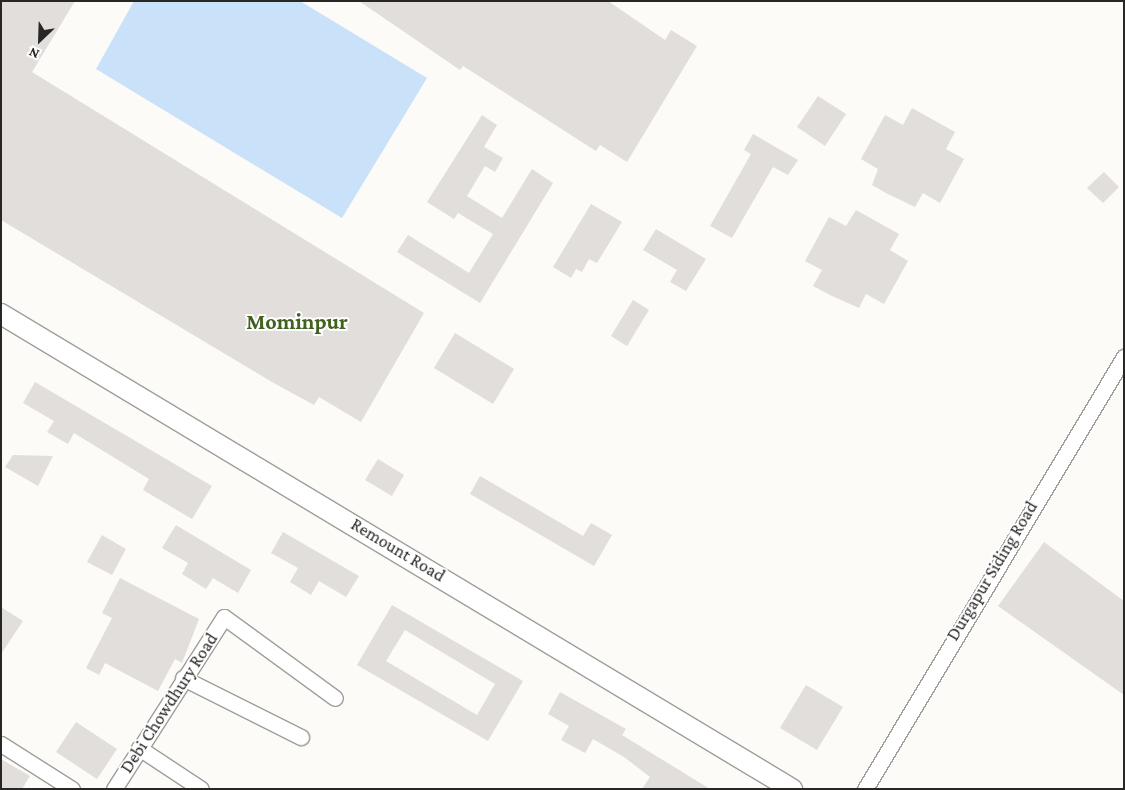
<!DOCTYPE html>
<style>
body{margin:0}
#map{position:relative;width:1125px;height:790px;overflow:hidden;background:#fcfbf7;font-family:"Crimson Pro",serif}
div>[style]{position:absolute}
.water>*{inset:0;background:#cae1fa}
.building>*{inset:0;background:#e1dedb}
.roads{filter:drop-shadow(1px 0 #9f9e9a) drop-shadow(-1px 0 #9f9e9a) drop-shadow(0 1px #9f9e9a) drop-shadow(0 -1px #9f9e9a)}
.minor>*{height:15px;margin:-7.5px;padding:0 7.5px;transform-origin:7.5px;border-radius:7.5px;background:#fff}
.tertiary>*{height:20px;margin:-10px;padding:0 10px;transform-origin:10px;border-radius:10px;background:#fff}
span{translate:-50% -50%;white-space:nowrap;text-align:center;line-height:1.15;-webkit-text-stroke:4px #fff;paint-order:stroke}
.street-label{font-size:18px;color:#282726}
.district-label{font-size:22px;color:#416120;font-weight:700}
.frame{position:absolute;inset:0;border:2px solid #282726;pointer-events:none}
.north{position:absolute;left:15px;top:15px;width:50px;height:50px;-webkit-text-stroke:4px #fff;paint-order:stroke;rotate:204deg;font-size:14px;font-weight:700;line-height:20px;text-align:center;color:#282726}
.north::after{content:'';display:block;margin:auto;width:18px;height:22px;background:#282726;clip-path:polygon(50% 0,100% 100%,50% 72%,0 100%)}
</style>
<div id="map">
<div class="water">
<div style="clip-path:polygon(134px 1px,300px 1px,427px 78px,342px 218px,96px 69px)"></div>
</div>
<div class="building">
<div style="clip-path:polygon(1px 1px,75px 1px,32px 72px,424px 313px,361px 422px,319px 397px,314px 405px,272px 382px,1px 220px)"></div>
<div style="clip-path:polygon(359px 1px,608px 1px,665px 40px,671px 30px,697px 46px,627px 162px,600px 145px,596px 151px,463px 66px,460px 70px)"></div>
<div style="clip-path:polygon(818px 96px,846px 114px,825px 146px,797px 127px)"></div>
<div style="clip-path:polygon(912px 108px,955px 132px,946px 149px,964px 159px,940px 203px,923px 193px,915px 207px,886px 193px,872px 185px,878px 169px,861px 159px,885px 115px,903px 125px)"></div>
<div style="clip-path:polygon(482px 115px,497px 125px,484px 147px,503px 158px,495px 172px,485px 166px,467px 196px,502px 218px,532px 169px,553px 183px,480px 303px,397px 252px,408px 235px,469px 273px,493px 234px,458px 213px,454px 219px,427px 202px)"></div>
<div style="clip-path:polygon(753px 134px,798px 160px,788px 175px,773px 167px,732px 238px,710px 226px,751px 154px,744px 150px)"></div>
<div style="clip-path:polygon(1104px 172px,1119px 187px,1103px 203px,1087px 188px)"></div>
<div style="clip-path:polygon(591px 204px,622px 222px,597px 263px,589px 259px,582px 272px,576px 269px,571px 278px,553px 267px)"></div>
<div style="clip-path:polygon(856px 210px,899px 234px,890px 250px,908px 261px,884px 304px,866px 294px,859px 308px,830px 295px,813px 286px,822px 270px,805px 261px,829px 217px,846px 226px)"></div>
<div style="clip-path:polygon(656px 229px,706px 259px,686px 291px,670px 282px,677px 270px,643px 250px)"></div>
<div style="clip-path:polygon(633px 300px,649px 310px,627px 346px,611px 336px)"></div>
<div style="clip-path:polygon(455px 333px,514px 369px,493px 404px,434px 368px)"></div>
<div style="clip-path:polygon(35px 382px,212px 486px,192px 519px,143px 490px,149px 479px,74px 433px,68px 444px,47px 432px,54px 421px,23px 403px)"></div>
<div style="clip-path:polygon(13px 455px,53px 456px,38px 486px,5px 467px)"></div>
<div style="clip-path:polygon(378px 459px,404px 475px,392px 496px,365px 480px)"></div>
<div style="clip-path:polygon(480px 476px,583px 536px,591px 523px,612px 535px,594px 566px,470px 494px)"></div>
<div style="clip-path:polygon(176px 525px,251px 570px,238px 593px,213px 578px,206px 589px,182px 574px,188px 563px,162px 548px)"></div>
<div style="clip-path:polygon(283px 532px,359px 576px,346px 597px,319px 581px,311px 595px,290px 582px,298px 568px,271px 553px)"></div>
<div style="clip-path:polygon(102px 535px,126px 549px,112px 575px,87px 562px)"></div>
<div style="clip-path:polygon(1044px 542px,1124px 601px,1124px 695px,998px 606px)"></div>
<div style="clip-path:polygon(120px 578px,199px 619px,182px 663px,175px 659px,158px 691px,105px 663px,99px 675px,86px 668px,112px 618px,102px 613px)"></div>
<div style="clip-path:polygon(evenodd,392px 605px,523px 681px,488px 741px,357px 665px,392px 605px,405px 630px,495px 684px,477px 715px,386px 661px,405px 630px)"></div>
<div style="clip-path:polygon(1px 607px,23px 621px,1px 654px)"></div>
<div style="clip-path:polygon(806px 685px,843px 707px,817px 750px,780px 728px)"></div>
<div style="clip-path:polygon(560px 692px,626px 729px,622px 735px,710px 789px,642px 789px,650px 777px,624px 757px,593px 739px,585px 753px,561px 740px,569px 726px,548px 714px)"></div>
<div style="clip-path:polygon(76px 722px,117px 749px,97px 779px,56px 752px)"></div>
<div style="clip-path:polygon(1px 759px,30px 776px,22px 789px,1px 789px)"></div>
</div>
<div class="roads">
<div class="minor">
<div style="left:183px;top:678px;width:132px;rotate:26.6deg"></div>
<div style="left:1px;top:744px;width:84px;rotate:32.4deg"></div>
<div style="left:139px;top:748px;width:74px;rotate:33.5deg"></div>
<div style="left:114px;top:789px;width:204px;rotate:-57.4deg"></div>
<div style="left:224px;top:617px;width:137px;rotate:36.1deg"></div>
<div style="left:865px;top:789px;width:504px;rotate:-59.06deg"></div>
</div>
<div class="tertiary">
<div style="left:1px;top:314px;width:923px;rotate:30.99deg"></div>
</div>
</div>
<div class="street-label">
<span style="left:398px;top:550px;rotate:31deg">Remount Road</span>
<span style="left:992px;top:571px;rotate:-59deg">Durgapur Siding Road</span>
<span style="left:169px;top:703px;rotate:-57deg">Debi Chowdhury Road</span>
</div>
<div class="district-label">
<span style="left:297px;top:322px">Mominpur</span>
</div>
<div class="frame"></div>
<div class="north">N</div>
</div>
